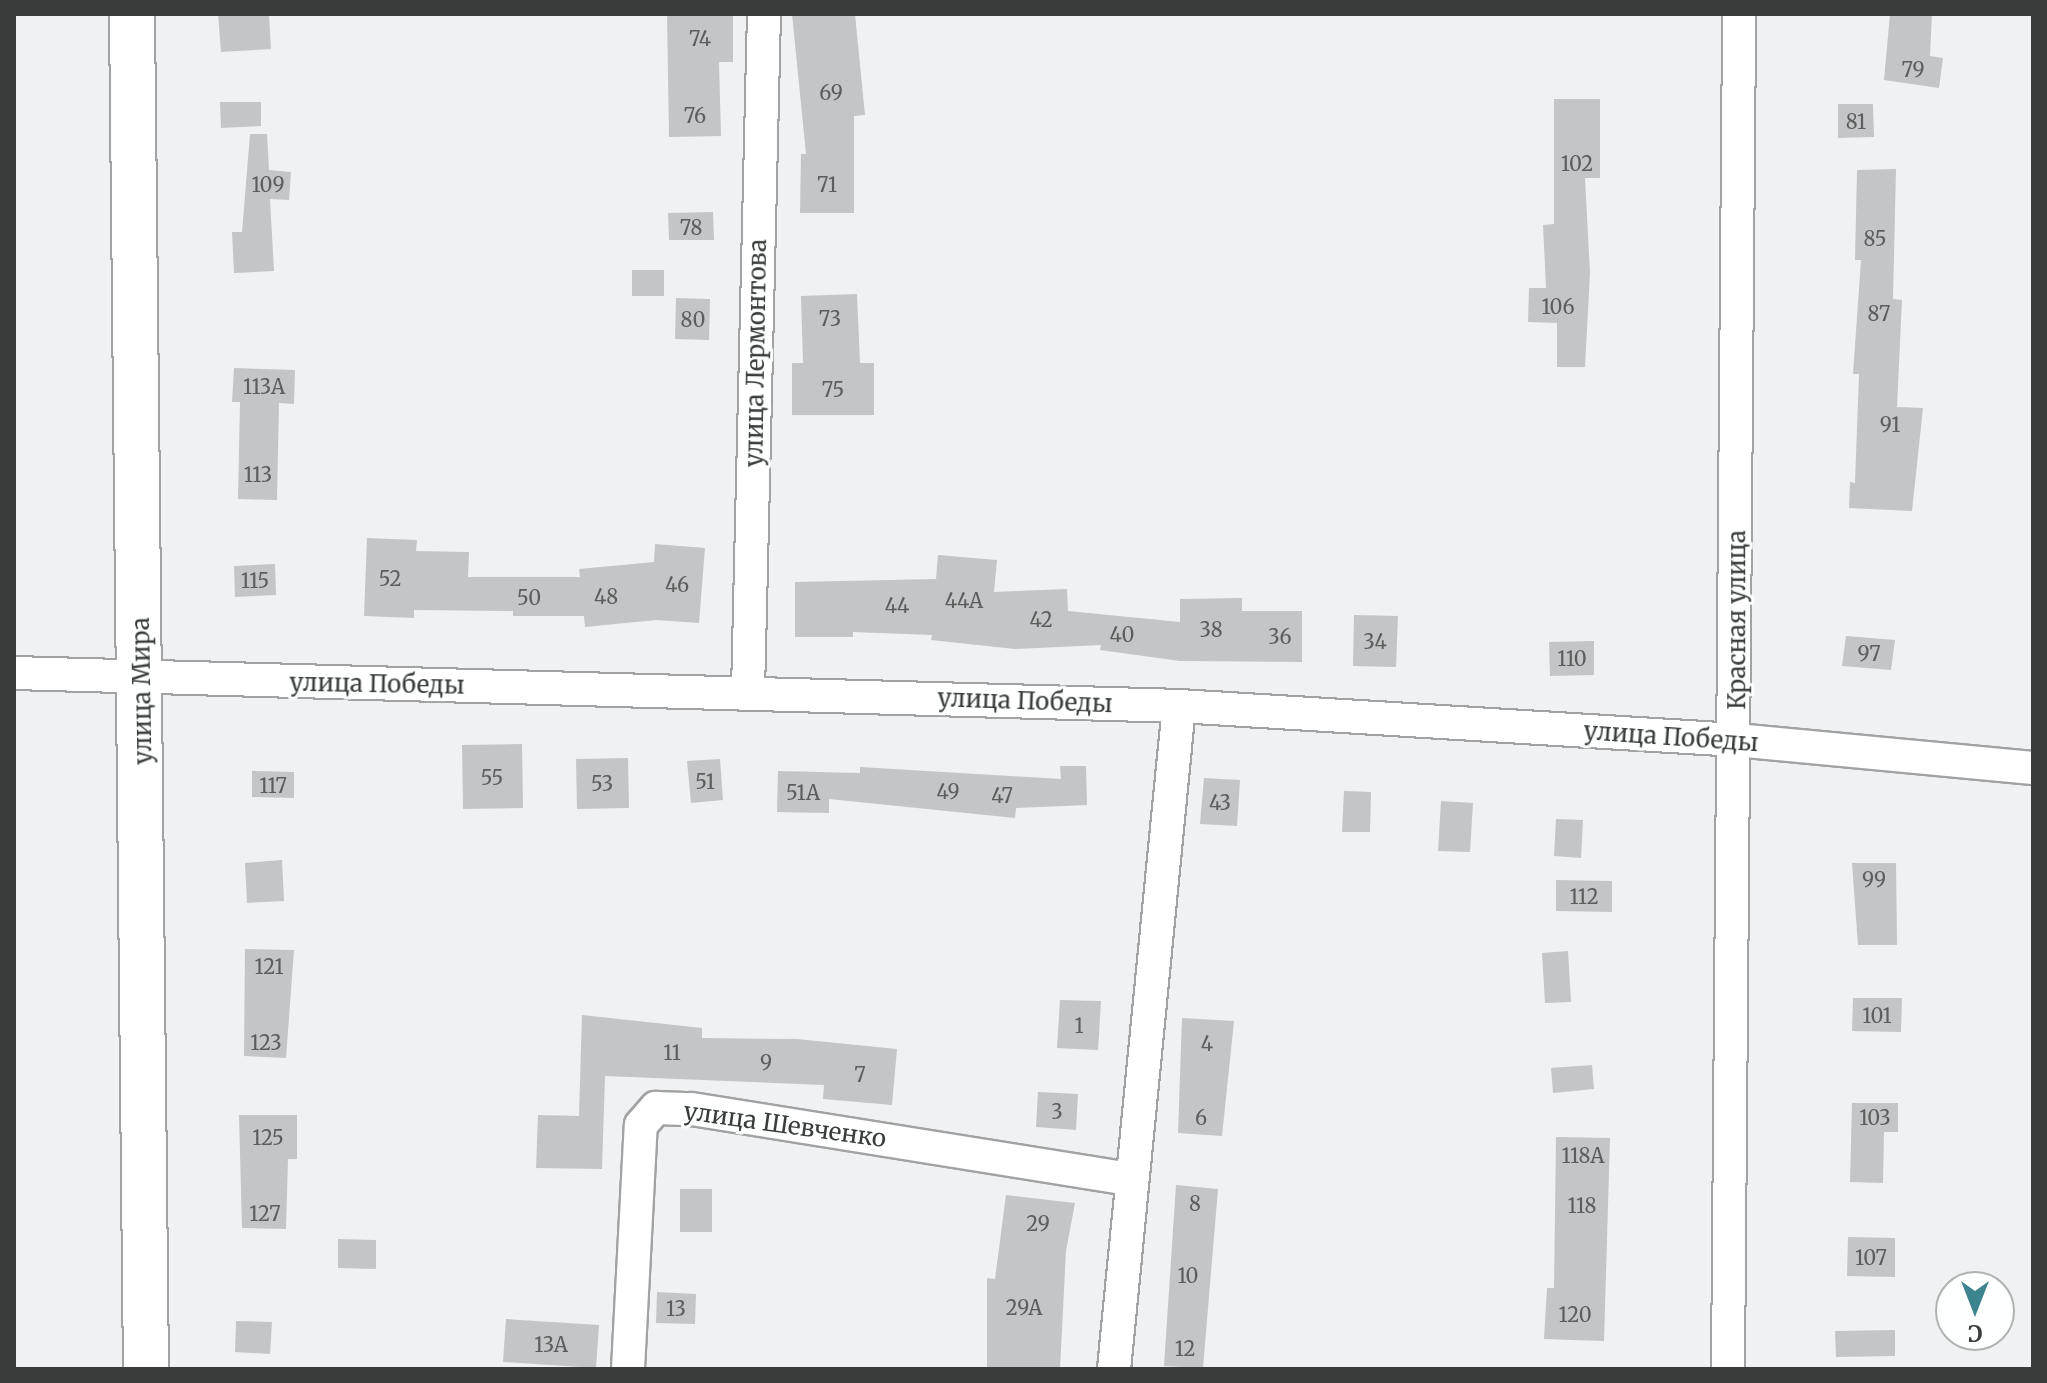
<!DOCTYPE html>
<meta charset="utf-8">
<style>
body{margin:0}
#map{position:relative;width:2047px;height:1383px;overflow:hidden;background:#f0f1f2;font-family:Merriweather,serif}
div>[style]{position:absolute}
.building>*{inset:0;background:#c4c5c6}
.roads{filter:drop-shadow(2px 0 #a1a2a3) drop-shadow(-2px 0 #a1a2a3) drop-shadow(0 2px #a1a2a3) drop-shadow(0 -2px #a1a2a3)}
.street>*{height:32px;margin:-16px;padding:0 16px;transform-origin:16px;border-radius:16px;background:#fff}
.secondary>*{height:44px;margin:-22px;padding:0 22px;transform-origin:22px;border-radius:22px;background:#fff}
span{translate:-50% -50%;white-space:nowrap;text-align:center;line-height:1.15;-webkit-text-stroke:6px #feffff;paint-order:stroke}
.number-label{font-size:20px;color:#5c5e5e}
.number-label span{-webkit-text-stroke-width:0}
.street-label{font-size:24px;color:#3a3b3b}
.frame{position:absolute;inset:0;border:16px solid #3a3b3b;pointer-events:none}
.north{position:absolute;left:1935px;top:1271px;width:80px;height:80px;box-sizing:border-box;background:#feffff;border:2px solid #b0b1b1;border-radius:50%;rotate:180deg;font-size:22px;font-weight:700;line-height:32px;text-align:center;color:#3a3b3b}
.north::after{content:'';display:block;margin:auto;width:28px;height:36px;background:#3e848e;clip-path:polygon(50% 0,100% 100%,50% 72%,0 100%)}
</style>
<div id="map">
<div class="building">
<div style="clip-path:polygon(218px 14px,269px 14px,271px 49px,221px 52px)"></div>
<div style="clip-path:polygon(667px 14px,733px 14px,733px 62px,719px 62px,721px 136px,669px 137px)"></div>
<div style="clip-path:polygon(792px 14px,855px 14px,865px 115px,854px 116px,854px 213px,800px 213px,801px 154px,806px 154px)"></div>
<div style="clip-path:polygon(1890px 14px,1932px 14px,1930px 56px,1943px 58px,1939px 88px,1884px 80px)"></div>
<div style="clip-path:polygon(1554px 99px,1600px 99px,1600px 178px,1585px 178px,1590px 273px,1585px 367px,1557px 367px,1557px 323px,1528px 322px,1529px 288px,1546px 288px,1543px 225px,1554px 224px)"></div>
<div style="clip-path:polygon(220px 102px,261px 102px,261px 126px,221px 128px)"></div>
<div style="clip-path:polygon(1838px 104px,1873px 104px,1874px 137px,1838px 138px)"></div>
<div style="clip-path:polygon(250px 134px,267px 134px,269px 170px,291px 172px,289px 200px,270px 199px,274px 271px,234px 273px,232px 232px,242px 232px)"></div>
<div style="clip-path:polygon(1896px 169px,1893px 299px,1902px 300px,1897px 407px,1923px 408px,1912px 511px,1849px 508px,1850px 482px,1855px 483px,1859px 374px,1853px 374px,1861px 260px,1855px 260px,1857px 170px)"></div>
<div style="clip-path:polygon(713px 212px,714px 240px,669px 240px,668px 213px)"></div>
<div style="clip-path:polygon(632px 270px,664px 270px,664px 296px,632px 296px)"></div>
<div style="clip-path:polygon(857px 294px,860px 363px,874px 363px,874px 415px,792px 415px,792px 363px,803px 363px,801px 296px)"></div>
<div style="clip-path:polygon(676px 298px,710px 299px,709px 340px,675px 339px)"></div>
<div style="clip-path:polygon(234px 368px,295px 370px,294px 404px,279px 403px,277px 500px,238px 499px,240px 402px,232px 402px)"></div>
<div style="clip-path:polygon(367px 538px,417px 540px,416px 551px,469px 552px,468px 577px,580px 577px,579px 569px,654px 562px,655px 544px,705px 548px,699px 623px,656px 620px,585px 627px,584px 616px,513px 616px,513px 611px,414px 610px,414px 618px,364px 616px)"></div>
<div style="clip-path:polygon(938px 555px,997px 560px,994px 592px,1067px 589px,1068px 611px,1180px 622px,1180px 599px,1242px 598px,1242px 611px,1302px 611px,1302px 662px,1180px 661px,1100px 650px,1101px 645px,1015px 649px,931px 640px,932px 635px,853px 632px,853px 637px,795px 637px,795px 582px,936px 579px)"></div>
<div style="clip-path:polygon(275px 564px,276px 595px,235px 597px,234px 566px)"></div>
<div style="clip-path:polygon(1354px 615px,1398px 616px,1396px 667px,1353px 666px)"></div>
<div style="clip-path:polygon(1846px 636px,1895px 640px,1891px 670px,1842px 666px)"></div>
<div style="clip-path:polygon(1594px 641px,1594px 675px,1550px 676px,1549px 642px)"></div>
<div style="clip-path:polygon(522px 744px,523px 808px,463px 809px,462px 745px)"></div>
<div style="clip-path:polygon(628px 758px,629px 808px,577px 809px,576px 759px)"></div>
<div style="clip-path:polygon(720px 759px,723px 800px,691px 803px,687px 761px)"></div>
<div style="clip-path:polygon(1060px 766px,1086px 766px,1087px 805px,1016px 808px,1015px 818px,829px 799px,829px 813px,777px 812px,778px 771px,860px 773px,860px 767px,1061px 779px)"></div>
<div style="clip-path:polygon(252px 771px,294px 772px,294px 798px,252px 797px)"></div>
<div style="clip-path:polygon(1204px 778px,1240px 780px,1237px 826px,1200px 824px)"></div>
<div style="clip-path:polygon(1344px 791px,1371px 792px,1370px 832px,1342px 832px)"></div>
<div style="clip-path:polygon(1441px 801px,1473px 803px,1470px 852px,1438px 851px)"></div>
<div style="clip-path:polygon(1556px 819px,1583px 820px,1581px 858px,1554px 856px)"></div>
<div style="clip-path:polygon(282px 860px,284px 901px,247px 903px,245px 863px)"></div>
<div style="clip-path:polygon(1852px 863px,1896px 863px,1897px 945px,1858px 945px)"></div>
<div style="clip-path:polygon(1556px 880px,1612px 881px,1612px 912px,1556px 911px)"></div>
<div style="clip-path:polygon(245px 949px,294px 950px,286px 1058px,244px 1056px)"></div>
<div style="clip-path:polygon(1568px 951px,1571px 1002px,1545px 1003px,1542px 953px)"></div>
<div style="clip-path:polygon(1853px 998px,1902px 998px,1901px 1032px,1852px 1031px)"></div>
<div style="clip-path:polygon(1060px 1000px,1101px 1001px,1098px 1050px,1057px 1048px)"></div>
<div style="clip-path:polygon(582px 1015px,702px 1028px,702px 1038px,797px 1039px,897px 1049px,892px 1105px,823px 1099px,824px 1085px,605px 1076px,602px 1169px,536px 1168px,538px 1115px,579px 1116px)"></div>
<div style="clip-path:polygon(1182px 1018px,1234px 1021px,1222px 1136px,1178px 1133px)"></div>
<div style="clip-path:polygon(1592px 1065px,1594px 1089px,1553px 1093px,1551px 1068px)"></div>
<div style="clip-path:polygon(1038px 1092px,1078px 1094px,1076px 1130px,1036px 1127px)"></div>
<div style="clip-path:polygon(1852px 1103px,1898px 1103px,1898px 1132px,1884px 1132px,1883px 1183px,1850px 1182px)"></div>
<div style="clip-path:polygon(239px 1115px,297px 1115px,297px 1159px,288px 1159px,286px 1229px,242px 1228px)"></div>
<div style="clip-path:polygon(1556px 1137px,1610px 1138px,1604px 1341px,1544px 1339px,1547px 1288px,1554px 1288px)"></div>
<div style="clip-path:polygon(1176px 1185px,1218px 1189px,1203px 1368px,1164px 1366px)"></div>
<div style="clip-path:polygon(680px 1189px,712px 1189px,712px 1232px,680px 1232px)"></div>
<div style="clip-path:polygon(1006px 1195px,1075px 1203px,1066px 1251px,1060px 1369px,987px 1369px,987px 1278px,995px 1279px)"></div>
<div style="clip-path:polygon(1848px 1237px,1895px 1238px,1895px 1277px,1847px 1276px)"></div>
<div style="clip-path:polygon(338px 1239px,376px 1240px,376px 1269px,338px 1268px)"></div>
<div style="clip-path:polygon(657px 1292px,696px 1294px,695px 1324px,656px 1323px)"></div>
<div style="clip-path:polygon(506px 1319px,599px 1325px,596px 1368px,503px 1362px)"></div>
<div style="clip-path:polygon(236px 1321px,272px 1322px,270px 1354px,235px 1352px)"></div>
<div style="clip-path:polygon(1895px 1330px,1895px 1356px,1836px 1357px,1835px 1331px)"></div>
</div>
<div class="roads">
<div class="street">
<div style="left:14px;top:673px;width:1165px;rotate:1.62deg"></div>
<div style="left:1179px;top:706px;width:558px;rotate:3.49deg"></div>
<div style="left:1736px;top:740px;width:298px;rotate:5.4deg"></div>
<div style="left:748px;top:692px;width:678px;rotate:-88.65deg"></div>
<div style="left:628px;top:1369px;width:244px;rotate:-87deg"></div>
<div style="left:641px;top:1125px;width:23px;rotate:-49deg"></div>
<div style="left:656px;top:1108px;width:36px;rotate:2deg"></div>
<div style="left:692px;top:1109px;width:445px;rotate:9.1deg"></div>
<div style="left:1114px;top:1369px;width:666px;rotate:-84.4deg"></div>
<div style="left:1728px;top:1369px;width:1355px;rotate:-89.53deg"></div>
</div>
<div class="secondary">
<div style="left:132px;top:14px;width:1355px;rotate:89.41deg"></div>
</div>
</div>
<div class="number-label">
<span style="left:700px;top:38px">74</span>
<span style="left:1913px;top:69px">79</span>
<span style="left:831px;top:92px">69</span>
<span style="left:695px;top:115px">76</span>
<span style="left:1856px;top:121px">81</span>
<span style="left:1577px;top:163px">102</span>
<span style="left:268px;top:184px">109</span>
<span style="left:827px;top:184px">71</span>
<span style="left:691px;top:227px">78</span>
<span style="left:1875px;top:238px">85</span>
<span style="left:1558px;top:306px">106</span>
<span style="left:1879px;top:313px">87</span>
<span style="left:830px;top:318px">73</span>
<span style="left:693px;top:319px">80</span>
<span style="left:264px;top:386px">113А</span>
<span style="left:833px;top:389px">75</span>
<span style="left:1890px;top:424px">91</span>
<span style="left:258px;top:474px">113</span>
<span style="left:390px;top:578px">52</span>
<span style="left:255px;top:580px">115</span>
<span style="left:677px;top:584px">46</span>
<span style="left:606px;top:596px">48</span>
<span style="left:529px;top:597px">50</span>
<span style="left:964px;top:600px">44А</span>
<span style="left:897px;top:605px">44</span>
<span style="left:1041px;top:619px">42</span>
<span style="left:1211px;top:629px">38</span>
<span style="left:1122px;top:634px">40</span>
<span style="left:1280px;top:636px">36</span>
<span style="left:1375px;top:641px">34</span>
<span style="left:1869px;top:653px">97</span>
<span style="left:1572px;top:658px">110</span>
<span style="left:492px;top:777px">55</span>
<span style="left:705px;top:781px">51</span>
<span style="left:602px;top:783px">53</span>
<span style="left:273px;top:785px">117</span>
<span style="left:948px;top:791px">49</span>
<span style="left:803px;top:792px">51А</span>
<span style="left:1002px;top:795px">47</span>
<span style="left:1220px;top:802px">43</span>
<span style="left:1874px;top:879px">99</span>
<span style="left:1584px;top:896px">112</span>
<span style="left:269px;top:966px">121</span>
<span style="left:1877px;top:1015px">101</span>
<span style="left:1079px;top:1025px">1</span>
<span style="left:266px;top:1042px">123</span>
<span style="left:1207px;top:1043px">4</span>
<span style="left:672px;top:1052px">11</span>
<span style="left:766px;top:1062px">9</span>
<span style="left:860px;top:1074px">7</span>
<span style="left:1057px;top:1111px">3</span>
<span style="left:1201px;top:1117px">6</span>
<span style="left:1875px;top:1117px">103</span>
<span style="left:268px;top:1137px">125</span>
<span style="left:1583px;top:1155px">118А</span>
<span style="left:1195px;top:1203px">8</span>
<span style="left:1582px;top:1205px">118</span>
<span style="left:265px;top:1213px">127</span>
<span style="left:1038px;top:1223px">29</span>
<span style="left:1871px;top:1257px">107</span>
<span style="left:1188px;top:1275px">10</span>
<span style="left:1024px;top:1307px">29А</span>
<span style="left:676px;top:1308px">13</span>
<span style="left:1575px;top:1314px">120</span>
<span style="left:551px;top:1344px">13А</span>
<span style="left:1185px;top:1348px">12</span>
</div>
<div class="street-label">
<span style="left:756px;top:353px;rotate:-89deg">улица Лермонтова</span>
<span style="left:1737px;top:620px;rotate:-90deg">Красная улица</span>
<span style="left:377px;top:684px;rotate:1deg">улица Победы</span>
<span style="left:142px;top:691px;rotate:-91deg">улица Мира</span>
<span style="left:1025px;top:701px;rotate:2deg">улица Победы</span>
<span style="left:1671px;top:737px;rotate:4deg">улица Победы</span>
<span style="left:785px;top:1125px;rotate:8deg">улица Шевченко</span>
</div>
<div class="frame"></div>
<div class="north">С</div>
</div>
